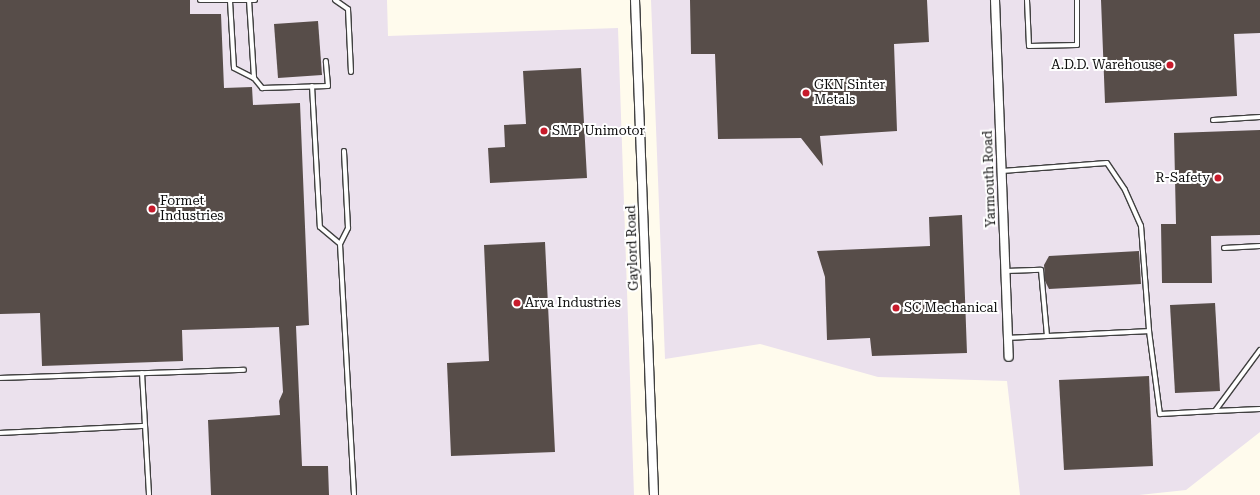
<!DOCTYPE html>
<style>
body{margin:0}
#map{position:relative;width:1260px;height:495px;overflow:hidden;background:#fffbed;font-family:"Roboto Serif",serif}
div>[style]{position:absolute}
.industrial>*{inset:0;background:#ebe1ed}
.building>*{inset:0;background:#574d49}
.roads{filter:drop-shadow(1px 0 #404040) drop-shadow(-1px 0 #404040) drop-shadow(0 1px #404040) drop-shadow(0 -1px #404040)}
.service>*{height:4px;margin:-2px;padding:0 2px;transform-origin:2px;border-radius:2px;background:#fff}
.minor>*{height:8px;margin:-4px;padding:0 4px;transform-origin:4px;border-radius:4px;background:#fff}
.dots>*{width:11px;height:11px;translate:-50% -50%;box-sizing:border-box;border:2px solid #fff;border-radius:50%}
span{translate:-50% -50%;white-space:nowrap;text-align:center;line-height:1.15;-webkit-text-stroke:4px #fff;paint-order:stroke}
.poi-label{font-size:13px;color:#0d0d0d}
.right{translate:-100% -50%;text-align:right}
.left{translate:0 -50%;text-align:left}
.street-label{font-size:13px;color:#0d0d0d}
</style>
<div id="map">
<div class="industrial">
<div style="clip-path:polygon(0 0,387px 0,388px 36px,618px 28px,634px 495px,0 495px)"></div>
<div style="clip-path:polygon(651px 0,1260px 0,1260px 432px,1186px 490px,1139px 495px,1020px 495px,1007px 381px,878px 377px,760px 344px,665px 359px)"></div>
</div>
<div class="building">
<div style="clip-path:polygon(0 0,190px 0,190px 14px,221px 14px,224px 88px,252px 87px,253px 105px,300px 103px,309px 325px,296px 326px,302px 466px,328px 466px,329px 495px,211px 495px,208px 420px,280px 415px,279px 401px,283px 392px,279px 327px,182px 330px,183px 361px,42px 366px,40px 313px,0 314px)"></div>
<div style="clip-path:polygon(690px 0,927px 0,929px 42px,894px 44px,897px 131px,820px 136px,823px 166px,801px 138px,718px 139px,715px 54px,691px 54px)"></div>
<div style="clip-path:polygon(1101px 0,1260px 0,1260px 33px,1234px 34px,1237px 96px,1105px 103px)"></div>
<div style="clip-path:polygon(318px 21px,322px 75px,278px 78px,274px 24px)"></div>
<div style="clip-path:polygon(581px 68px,587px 178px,490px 183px,488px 148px,505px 147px,504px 125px,526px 124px,523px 71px)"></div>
<div style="clip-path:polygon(1260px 130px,1260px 235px,1211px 236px,1212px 283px,1162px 283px,1161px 224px,1176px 224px,1174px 133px)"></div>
<div style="clip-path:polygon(962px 215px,967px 353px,872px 356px,870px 338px,827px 340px,825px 277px,817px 251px,930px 246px,929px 217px)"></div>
<div style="clip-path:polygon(545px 242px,555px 452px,451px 456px,447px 363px,489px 361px,484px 245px)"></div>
<div style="clip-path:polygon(1139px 251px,1141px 284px,1049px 289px,1045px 281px,1044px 265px,1049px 256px)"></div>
<div style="clip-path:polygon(1215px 303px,1220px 391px,1175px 393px,1170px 305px)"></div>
<div style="clip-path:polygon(1149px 376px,1153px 466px,1064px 470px,1059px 380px)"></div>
</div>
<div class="roads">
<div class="service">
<div style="left:200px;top:0;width:55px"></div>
<div style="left:249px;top:0;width:78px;rotate:86.3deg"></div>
<div style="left:254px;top:78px;width:13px;rotate:51deg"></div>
<div style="left:262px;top:88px;width:66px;rotate:-1.7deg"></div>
<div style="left:328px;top:86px;width:25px;rotate:-95deg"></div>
<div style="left:335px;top:0;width:16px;rotate:35deg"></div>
<div style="left:348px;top:9px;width:63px;rotate:87.3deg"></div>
<div style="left:1027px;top:0;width:46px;rotate:87.5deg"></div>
<div style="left:1029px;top:46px;width:48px;rotate:-1.2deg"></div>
<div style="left:1077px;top:45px;width:45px;rotate:-90deg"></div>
<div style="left:230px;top:1px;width:67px;rotate:86.6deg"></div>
<div style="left:234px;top:68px;width:22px;rotate:27deg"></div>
<div style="left:312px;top:86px;width:141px;rotate:86.8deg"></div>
<div style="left:320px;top:227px;width:26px;rotate:40deg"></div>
<div style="left:340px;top:244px;width:251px;rotate:86.8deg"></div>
<div style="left:1213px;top:120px;width:47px;rotate:-3.7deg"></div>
<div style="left:1002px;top:171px;width:105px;rotate:-4.4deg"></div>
<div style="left:1107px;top:163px;width:32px;rotate:56deg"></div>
<div style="left:1125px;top:190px;width:39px;rotate:66deg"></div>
<div style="left:1141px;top:226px;width:105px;rotate:85.6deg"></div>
<div style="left:340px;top:244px;width:18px;rotate:-63deg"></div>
<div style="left:348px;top:228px;width:77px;rotate:-93deg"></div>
<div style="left:1224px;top:248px;width:36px;rotate:-3deg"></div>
<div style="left:1006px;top:271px;width:35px;rotate:-2deg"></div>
<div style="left:1041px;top:270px;width:66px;rotate:84.8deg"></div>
<div style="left:1008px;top:338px;width:141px;rotate:-2.8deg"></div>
<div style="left:1149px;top:331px;width:84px;rotate:82.5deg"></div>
<div style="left:1160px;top:414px;width:55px;rotate:-3.1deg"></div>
<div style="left:1215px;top:411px;width:76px;rotate:-53.6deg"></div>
<div style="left:142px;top:373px;width:122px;rotate:86.7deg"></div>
<div style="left:0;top:378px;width:244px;rotate:-1.9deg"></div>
<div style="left:1215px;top:411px;width:45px;rotate:-2.5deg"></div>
<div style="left:0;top:433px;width:145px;rotate:-2.8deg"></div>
</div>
<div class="minor">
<div style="left:635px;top:0;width:495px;rotate:87.8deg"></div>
<div style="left:995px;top:0;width:357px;rotate:87.8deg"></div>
</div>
</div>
<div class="dots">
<div style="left:1170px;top:65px;background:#c71b2b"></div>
<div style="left:806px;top:93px;background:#c71b2b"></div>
<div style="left:544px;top:131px;background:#c71b2b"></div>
<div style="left:1218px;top:178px;background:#c71b2b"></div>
<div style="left:152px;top:209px;background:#c71b2b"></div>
<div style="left:517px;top:303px;background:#c71b2b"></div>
<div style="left:896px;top:308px;background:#c71b2b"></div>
</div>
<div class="poi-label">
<span class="right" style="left:1162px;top:65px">A.D.D. Warehouse</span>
<span class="left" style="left:814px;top:93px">GKN Sinter<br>Metals</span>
<span class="left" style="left:552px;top:131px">SMP Unimotor</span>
<span class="right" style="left:1210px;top:178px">R-Safety</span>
<span class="left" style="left:160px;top:209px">Formet<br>Industries</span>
<span class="left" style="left:525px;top:303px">Arva Industries</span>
<span class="left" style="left:904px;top:308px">SC Mechanical</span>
</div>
<div class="street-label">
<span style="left:990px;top:179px;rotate:-92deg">Yarmouth Road</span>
<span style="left:633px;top:248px;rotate:-92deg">Gaylord Road</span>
</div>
</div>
